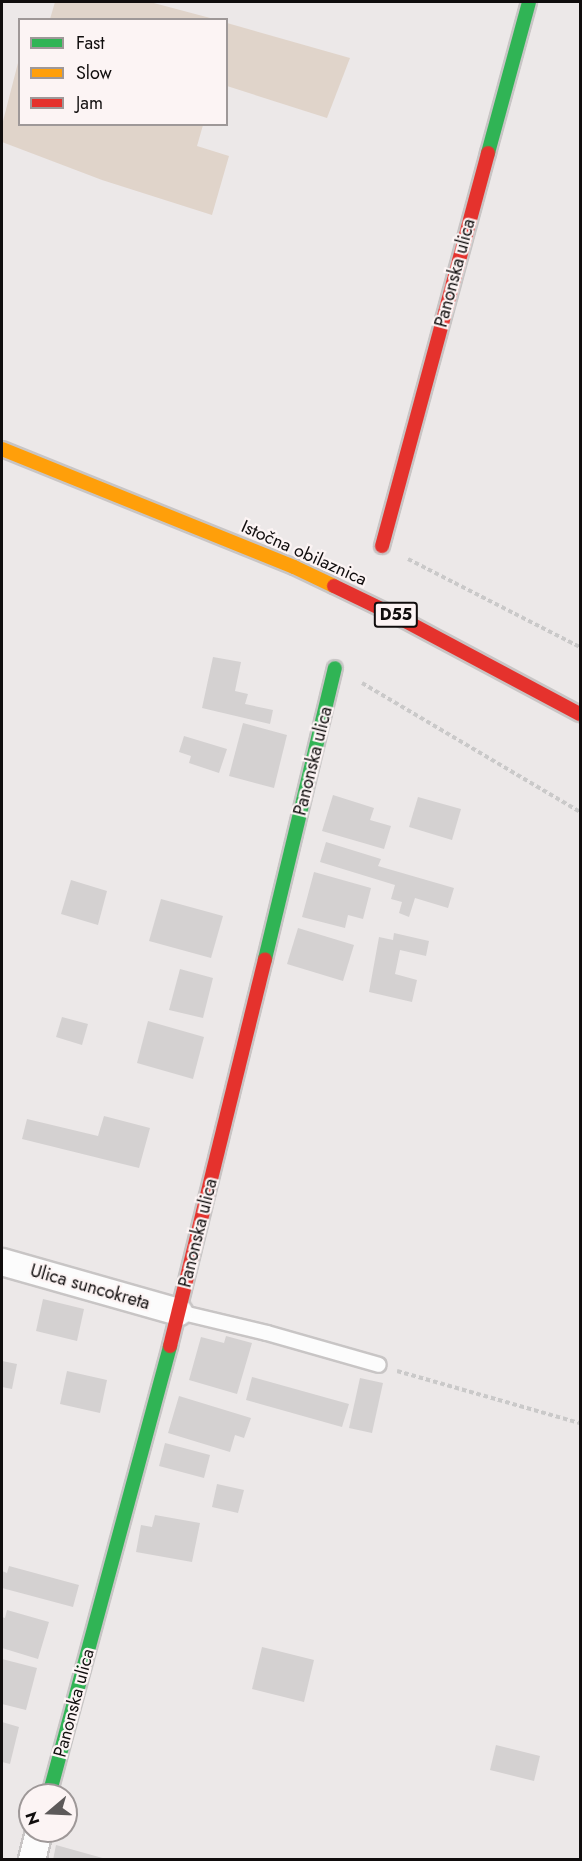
<!DOCTYPE html>
<meta charset="utf-8">
<style>
body{margin:0}
#map{position:relative;width:582px;height:1861px;overflow:hidden;background:#ece8e8;font-family:Jost,sans-serif}
div>[style]{position:absolute}
.green>*{inset:0;background:#e0d4ca}
.building>*{inset:0;background:#d4d1d1}
.path>*{height:4px;margin-top:-2px;transform-origin:0;background:repeating-linear-gradient(90deg,#cac9c9 0 4.5px,transparent 0 7.5px)}
.roads{filter:drop-shadow(2px 0 #c8c5c5) drop-shadow(-2px 0 #c8c5c5) drop-shadow(0 2px #c8c5c5) drop-shadow(0 -2px #c8c5c5)}
.lane>*{height:14px;margin:-7px;padding:0 7px;transform-origin:7px;border-radius:7px;background:#fcfcfc}
.street>*{height:26px;margin:-13px;padding:0 13px;transform-origin:13px;border-radius:13px;background:#fcfcfc}
.fast>*{height:14px;margin:-7px;padding:0 7px;transform-origin:7px;border-radius:7px;background:#30b455}
.slow>*{height:14px;margin:-7px;padding:0 7px;transform-origin:7px;border-radius:7px;background:#ff9f0a}
.jam>*{height:14px;margin:-7px;padding:0 7px;transform-origin:7px;border-radius:7px;background:#e5322d}
span{translate:-50% -50%;white-space:nowrap;text-align:center;line-height:1.15;-webkit-text-stroke:4.5px #fcf4f4;paint-order:stroke}
.shield-label span{padding:2px 4px;background:#fcf4f4;border:2px solid;border-radius:4px;-webkit-text-stroke-width:0}
.shield-label{font-size:16px;color:#100d0d;font-weight:700}
.street-label{font-size:18px;color:#100d0d}
.frame{position:absolute;inset:0;border:3px solid #100d0d;pointer-events:none}
.legend{position:absolute;left:18px;top:18px;width:210px;height:108px;box-sizing:border-box;background:#fcf4f4;border:2px solid #9e9898;margin:0;padding:8px 10px;list-style:none;font-size:18px;color:#100d0d}
.legend li{display:flex;align-items:center;gap:12px;height:30px}
.legend b{width:30px;border:2px solid #9e9898}
.north{position:absolute;left:18px;top:1783px;width:60px;height:60px;box-sizing:border-box;background:#fcf4f4;border:2px solid #9e9898;border-radius:50%;rotate:251deg;font-size:16px;font-weight:700;line-height:24px;text-align:center;color:#100d0d}
.north::after{content:'';display:block;margin:auto;width:21px;height:27px;background:#5d5a5a;clip-path:polygon(50% 0,100% 100%,50% 72%,0 100%)}
</style>
<div id="map">
<div class="green">
<div style="clip-path:polygon(55px 2px,150px 2px,214px 19px,50px 19px)"></div>
<div style="clip-path:polygon(227px 23px,350px 58px,327px 118px,227px 86px)"></div>
<div style="clip-path:polygon(19px 59px,20px 124px,203px 125px,197px 146px,229px 156px,212px 215px,102px 180px,2px 142px,2px 125px)"></div>
</div>
<div class="building">
<div style="clip-path:polygon(213px 657px,241px 662px,235px 691px,248px 694px,245px 704px,273px 710px,270px 724px,202px 708px)"></div>
<div style="clip-path:polygon(243px 723px,287px 735px,274px 788px,229px 776px)"></div>
<div style="clip-path:polygon(184px 736px,227px 749px,219px 773px,189px 763px,191px 756px,179px 752px)"></div>
<div style="clip-path:polygon(333px 795px,374px 808px,370px 820px,391px 826px,384px 849px,322px 831px)"></div>
<div style="clip-path:polygon(418px 797px,461px 809px,452px 840px,409px 827px)"></div>
<div style="clip-path:polygon(326px 842px,381px 859px,378px 866px,454px 888px,448px 908px,415px 898px,409px 917px,399px 913px,402px 902px,391px 899px,395px 885px,320px 862px)"></div>
<div style="clip-path:polygon(314px 872px,371px 888px,363px 919px,348px 915px,345px 928px,302px 917px)"></div>
<div style="clip-path:polygon(71px 880px,107px 891px,98px 925px,61px 914px)"></div>
<div style="clip-path:polygon(161px 899px,223px 916px,211px 958px,149px 941px)"></div>
<div style="clip-path:polygon(298px 928px,354px 945px,343px 981px,287px 964px)"></div>
<div style="clip-path:polygon(394px 933px,429px 941px,426px 956px,400px 950px,395px 974px,417px 980px,412px 1002px,369px 992px,379px 937px,393px 940px)"></div>
<div style="clip-path:polygon(180px 969px,213px 978px,203px 1018px,169px 1010px)"></div>
<div style="clip-path:polygon(62px 1017px,88px 1024px,82px 1045px,56px 1037px)"></div>
<div style="clip-path:polygon(148px 1021px,204px 1037px,193px 1079px,137px 1063px)"></div>
<div style="clip-path:polygon(104px 1116px,150px 1128px,139px 1168px,22px 1139px,27px 1119px,98px 1136px)"></div>
<div style="clip-path:polygon(43px 1299px,84px 1309px,77px 1341px,36px 1331px)"></div>
<div style="clip-path:polygon(226px 1336px,252px 1343px,237px 1394px,189px 1380px,201px 1337px,224px 1343px)"></div>
<div style="clip-path:polygon(2px 1361px,17px 1364px,12px 1389px,2px 1387px)"></div>
<div style="clip-path:polygon(67px 1371px,107px 1380px,100px 1413px,60px 1404px)"></div>
<div style="clip-path:polygon(252px 1377px,349px 1404px,342px 1427px,246px 1400px)"></div>
<div style="clip-path:polygon(360px 1378px,383px 1383px,372px 1433px,349px 1428px)"></div>
<div style="clip-path:polygon(179px 1396px,251px 1418px,244px 1438px,235px 1435px,230px 1452px,168px 1433px)"></div>
<div style="clip-path:polygon(165px 1443px,210px 1455px,204px 1478px,159px 1466px)"></div>
<div style="clip-path:polygon(217px 1484px,244px 1490px,238px 1513px,212px 1507px)"></div>
<div style="clip-path:polygon(155px 1515px,200px 1523px,192px 1562px,136px 1552px,141px 1525px,152px 1527px)"></div>
<div style="clip-path:polygon(9px 1566px,79px 1585px,73px 1607px,2px 1588px,2px 1571px,7px 1573px)"></div>
<div style="clip-path:polygon(7px 1610px,49px 1622px,38px 1659px,2px 1648px,2px 1617px,5px 1618px)"></div>
<div style="clip-path:polygon(262px 1647px,314px 1660px,304px 1702px,252px 1689px)"></div>
<div style="clip-path:polygon(2px 1659px,37px 1668px,26px 1710px,2px 1704px)"></div>
<div style="clip-path:polygon(2px 1722px,19px 1727px,10px 1764px,2px 1762px)"></div>
<div style="clip-path:polygon(496px 1745px,540px 1756px,534px 1781px,490px 1770px)"></div>
<div style="clip-path:polygon(56px 1845px,106px 1859px,106px 1860px,53px 1860px)"></div>
</div>
<div class="path">
<div style="left:408px;top:559px;width:193px;rotate:27.1deg"></div>
<div style="left:362px;top:683px;width:253px;rotate:30.6deg"></div>
<div style="left:397px;top:1371px;width:190px;rotate:15.9deg"></div>
</div>
<div class="roads">
<div class="lane">
<div style="left:179px;top:1312px;width:90px;rotate:13.4deg"></div>
<div style="left:267px;top:1333px;width:116px;rotate:15.9deg"></div>
</div>
<div class="street">
<div style="left:2px;top:1262px;width:184px;rotate:15.8deg"></div>
<div style="left:32px;top:1860px;width:30px;rotate:-76deg"></div>
</div>
<div class="fast">
<div style="left:488px;top:153px;width:156px;rotate:-74.8deg"></div>
<div style="left:265px;top:959px;width:299px;rotate:-76.5deg"></div>
<div style="left:49px;top:1795px;width:465px;rotate:-74.9deg"></div>
</div>
<div class="slow">
<div style="left:2px;top:449px;width:315px;rotate:22deg"></div>
<div style="left:294px;top:567px;width:44px;rotate:25.4deg"></div>
</div>
<div class="jam">
<div style="left:382px;top:546px;width:407px;rotate:-74.9deg"></div>
<div style="left:334px;top:586px;width:71px;rotate:25.8deg"></div>
<div style="left:398px;top:617px;width:206px;rotate:28.1deg"></div>
<div style="left:170px;top:1346px;width:398px;rotate:-76.2deg"></div>
</div>
</div>
<div class="shield-label">
<span style="left:396px;top:615px">D55</span>
</div>
<div class="street-label">
<span style="left:455px;top:273px;rotate:-75deg">Panonska ulica</span>
<span style="left:304px;top:553px;rotate:24deg">Istočna obilaznica</span>
<span style="left:313px;top:761px;rotate:-76deg">Panonska ulica</span>
<span style="left:198px;top:1233px;rotate:-76deg">Panonska ulica</span>
<span style="left:90px;top:1287px;rotate:16deg">Ulica suncokreta</span>
<span style="left:74px;top:1703px;rotate:-75deg">Panonska ulica</span>
</div>
<div class="frame"></div>
<ul class="legend">
<li><b style="height:8px;background:#30b455"></b>Fast</li>
<li><b style="height:8px;background:#ff9f0a"></b>Slow</li>
<li><b style="height:8px;background:#e5322d"></b>Jam</li>
</ul>
<div class="north">N</div>
</div>
